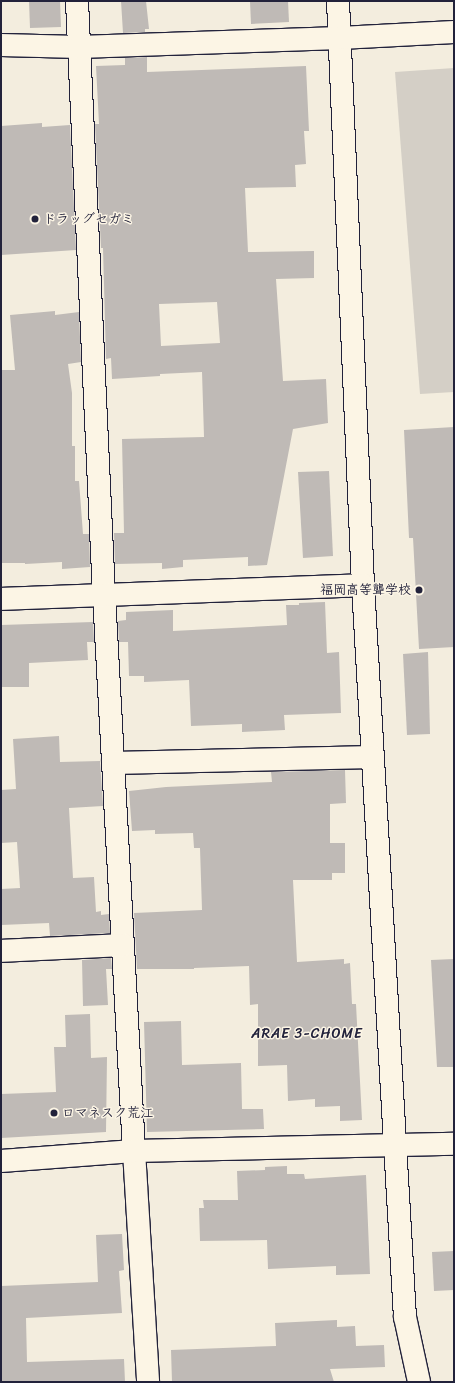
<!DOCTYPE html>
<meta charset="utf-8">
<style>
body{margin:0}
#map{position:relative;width:455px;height:1383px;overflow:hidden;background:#f3edde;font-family:Sriracha,"Klee One",sans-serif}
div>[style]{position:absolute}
.green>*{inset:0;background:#d4cfc6}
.building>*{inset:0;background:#bfbab6}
.roads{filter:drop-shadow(1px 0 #22223b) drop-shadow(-1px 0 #22223b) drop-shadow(0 1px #22223b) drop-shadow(0 -1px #22223b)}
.minor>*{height:22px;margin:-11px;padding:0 11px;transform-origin:11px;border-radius:11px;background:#fcf5e5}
.dots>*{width:11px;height:11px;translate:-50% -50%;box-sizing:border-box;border:2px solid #fcf5e5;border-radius:50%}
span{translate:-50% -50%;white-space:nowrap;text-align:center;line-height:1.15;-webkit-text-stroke:3px #fcf5e5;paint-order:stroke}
.poi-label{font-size:13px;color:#22223b;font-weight:700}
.left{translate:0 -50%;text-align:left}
.right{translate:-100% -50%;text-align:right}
.neighbourhood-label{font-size:14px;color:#22223b;letter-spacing:1px}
.frame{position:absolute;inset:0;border:2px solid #22223b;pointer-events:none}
</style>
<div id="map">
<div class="green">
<div style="clip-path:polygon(454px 68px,454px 392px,420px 394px,395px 72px)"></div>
</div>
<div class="building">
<div style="clip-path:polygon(29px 1px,60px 1px,61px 27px,30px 28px)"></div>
<div style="clip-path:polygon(121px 1px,146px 1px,149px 29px,145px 29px,145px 32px,123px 33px)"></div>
<div style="clip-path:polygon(250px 1px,288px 1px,289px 22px,251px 24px)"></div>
<div style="clip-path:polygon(evenodd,147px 57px,147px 72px,306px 66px,309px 131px,304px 131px,306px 164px,295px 165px,296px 187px,245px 188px,248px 252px,314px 251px,314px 278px,276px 279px,283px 381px,326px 379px,328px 423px,293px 429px,267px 565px,248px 566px,248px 557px,183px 560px,183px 567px,162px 569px,162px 563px,115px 564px,114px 533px,124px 533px,122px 439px,204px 437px,202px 372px,160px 374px,160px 376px,112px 379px,111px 358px,106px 359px,103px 248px,101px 248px,95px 124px,99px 124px,96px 66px,125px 65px,125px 58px,147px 57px,217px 302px,220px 343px,161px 346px,159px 304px,217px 302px)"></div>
<div style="clip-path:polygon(42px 123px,42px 127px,70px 125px,76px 250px,1px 255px,1px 126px)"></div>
<div style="clip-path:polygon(55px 311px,55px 315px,79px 312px,81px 362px,68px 364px,72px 393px,72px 446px,75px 446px,75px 481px,79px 481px,83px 534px,89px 534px,90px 567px,62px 569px,62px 562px,25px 564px,25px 563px,1px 563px,1px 370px,15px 370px,10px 315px)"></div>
<div style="clip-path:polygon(454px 427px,454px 647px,419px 649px,413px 538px,409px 538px,404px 430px)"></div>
<div style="clip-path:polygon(329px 471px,333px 556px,303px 558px,298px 472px)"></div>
<div style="clip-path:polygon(325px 602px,327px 653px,339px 652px,341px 713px,284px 715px,285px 730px,242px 732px,242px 724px,191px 726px,189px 680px,144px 682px,144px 676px,129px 676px,128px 642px,119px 642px,118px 621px,126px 620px,126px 612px,173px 610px,173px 631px,287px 625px,286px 605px,299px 605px,299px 603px)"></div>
<div style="clip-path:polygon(93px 622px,94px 642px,87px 642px,88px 660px,29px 663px,29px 687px,1px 687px,1px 625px)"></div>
<div style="clip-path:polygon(428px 652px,430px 734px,407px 735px,403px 654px)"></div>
<div style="clip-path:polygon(59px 736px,60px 762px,100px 761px,103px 806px,69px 808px,73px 878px,94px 877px,96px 912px,101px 911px,101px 915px,109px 914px,110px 933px,50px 936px,49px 923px,1px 925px,1px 889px,20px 888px,17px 842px,1px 843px,1px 790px,16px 789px,13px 739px)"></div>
<div style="clip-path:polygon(345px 770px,346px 803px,330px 804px,330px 843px,345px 843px,345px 873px,332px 873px,332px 880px,293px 880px,297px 962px,344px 959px,344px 964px,350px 963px,352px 1004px,356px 1004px,362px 1120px,340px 1121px,340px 1106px,315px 1107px,315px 1099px,288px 1101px,287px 1065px,258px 1066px,258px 1004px,250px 1005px,249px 966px,194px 968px,194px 969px,137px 969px,134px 913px,202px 910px,200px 848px,194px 848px,193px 833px,155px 834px,155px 830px,132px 831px,129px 791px,166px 787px,272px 782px,271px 772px)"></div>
<div style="clip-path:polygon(111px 958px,112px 969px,106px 969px,108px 1005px,83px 1006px,82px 960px)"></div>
<div style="clip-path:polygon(454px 959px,454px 1067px,437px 1067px,431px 960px)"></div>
<div style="clip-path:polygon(90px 1014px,91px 1058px,107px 1057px,106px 1132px,1px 1138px,1px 1094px,56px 1092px,54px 1047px,66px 1047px,65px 1015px)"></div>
<div style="clip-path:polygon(181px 1021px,182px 1065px,241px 1063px,242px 1109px,263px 1109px,264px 1129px,147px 1132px,144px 1022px)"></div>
<div style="clip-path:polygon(287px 1166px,287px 1174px,304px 1174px,305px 1179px,366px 1175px,370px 1274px,336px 1275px,336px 1266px,268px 1269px,267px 1240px,200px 1241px,199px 1208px,204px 1208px,203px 1200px,238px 1200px,237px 1171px,265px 1170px,265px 1167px)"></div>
<div style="clip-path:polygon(122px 1234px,124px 1270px,119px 1271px,122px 1313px,26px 1318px,27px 1362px,124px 1359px,125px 1382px,1px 1382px,1px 1286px,98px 1282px,96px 1235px)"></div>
<div style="clip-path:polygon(454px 1251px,454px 1290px,434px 1291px,432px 1252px)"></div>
<div style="clip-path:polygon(337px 1320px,337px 1327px,355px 1326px,356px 1346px,384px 1345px,385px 1367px,330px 1369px,334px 1382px,172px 1382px,171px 1350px,276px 1346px,275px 1323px)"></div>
</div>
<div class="roads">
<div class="minor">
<div style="left:77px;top:1px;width:595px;rotate:87.4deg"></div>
<div style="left:104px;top:595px;width:557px;rotate:86.91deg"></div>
<div style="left:134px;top:1151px;width:231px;rotate:86.5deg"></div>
<div style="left:338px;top:1px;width:585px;rotate:87.55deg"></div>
<div style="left:363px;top:585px;width:733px;rotate:86.72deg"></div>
<div style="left:405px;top:1317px;width:66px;rotate:77.8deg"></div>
<div style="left:1px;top:45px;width:78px;rotate:1.5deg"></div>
<div style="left:79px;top:47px;width:261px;rotate:-2deg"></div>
<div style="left:340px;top:38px;width:114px;rotate:-3deg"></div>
<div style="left:1px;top:599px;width:362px;rotate:-2.2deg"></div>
<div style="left:113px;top:763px;width:260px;rotate:-1.3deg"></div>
<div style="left:1px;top:951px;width:122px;rotate:-2.8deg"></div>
<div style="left:1px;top:1161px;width:133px;rotate:-4.3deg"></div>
<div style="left:134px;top:1151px;width:320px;rotate:-1.3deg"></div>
</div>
</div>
<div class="dots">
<div style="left:35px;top:219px;background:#22223b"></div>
<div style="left:419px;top:590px;background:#22223b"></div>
<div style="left:54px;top:1113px;background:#22223b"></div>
</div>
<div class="poi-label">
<span class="left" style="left:43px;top:219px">ドラッグセガミ</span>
<span class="right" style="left:411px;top:590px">福岡高等聾学校</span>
<span class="left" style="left:62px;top:1113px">ロマネスク荒江</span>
</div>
<div class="neighbourhood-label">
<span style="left:307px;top:1034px">ARAE 3-CHOME</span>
</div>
<div class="frame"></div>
</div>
